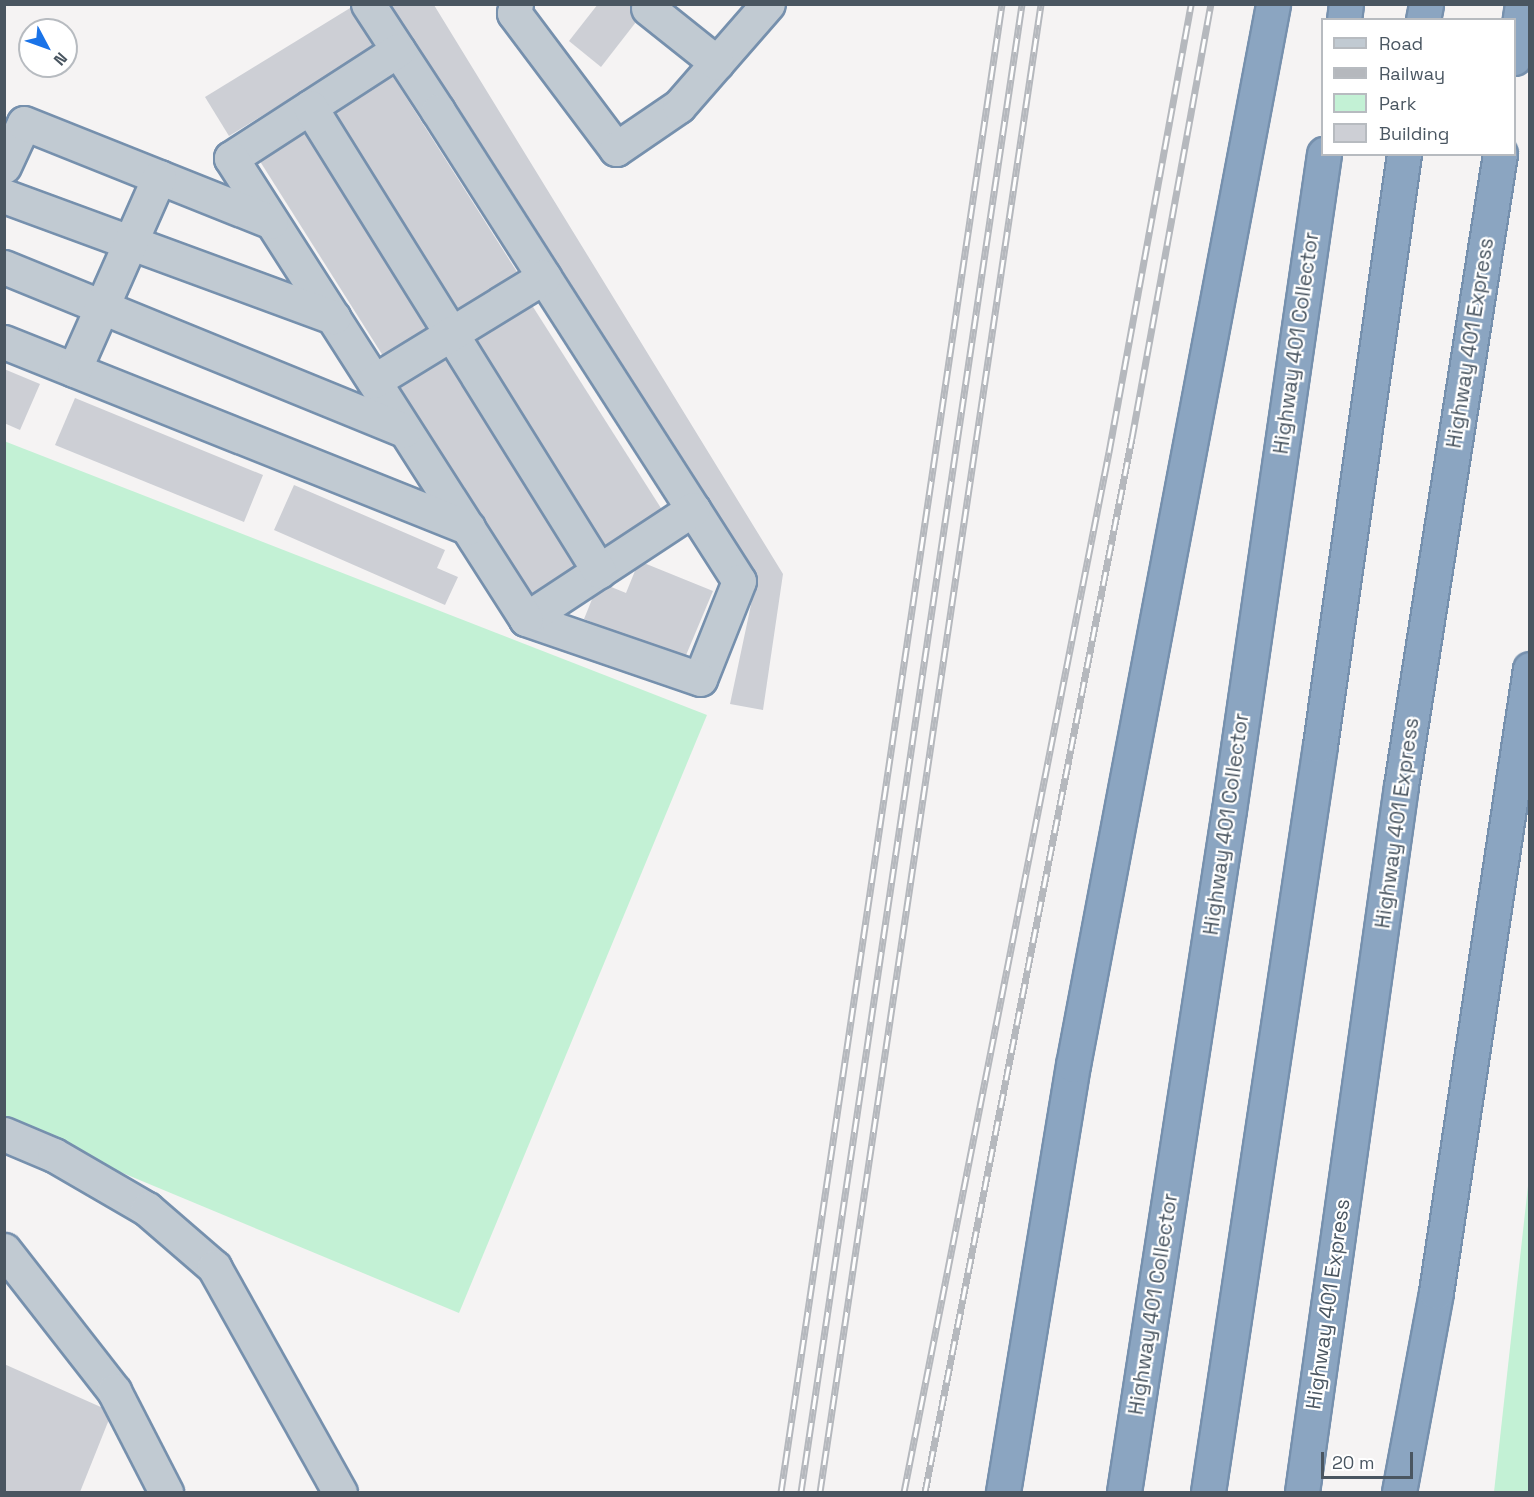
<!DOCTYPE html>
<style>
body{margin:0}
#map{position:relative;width:1534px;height:1497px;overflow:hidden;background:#f5f3f3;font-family:"Space Grotesk",sans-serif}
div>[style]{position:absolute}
.green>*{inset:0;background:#c3f1d5}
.building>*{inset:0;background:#cdcfd5}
.roads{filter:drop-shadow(2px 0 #7690ad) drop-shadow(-2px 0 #7690ad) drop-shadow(0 2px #7690ad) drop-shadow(0 -2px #7690ad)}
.minor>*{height:33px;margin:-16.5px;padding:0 16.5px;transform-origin:16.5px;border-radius:16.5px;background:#c1cad2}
.highway>*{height:33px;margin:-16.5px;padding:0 16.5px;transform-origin:16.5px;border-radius:16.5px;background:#8ba5c1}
.rail>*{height:7px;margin-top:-3.5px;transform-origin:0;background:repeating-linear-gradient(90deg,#fff 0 14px,#b5b8bd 0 28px);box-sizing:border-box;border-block:2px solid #b5b8bd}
span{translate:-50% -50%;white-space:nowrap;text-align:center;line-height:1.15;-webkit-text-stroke:4.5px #fff;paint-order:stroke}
.street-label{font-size:21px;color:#4a5661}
.frame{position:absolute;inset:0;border:6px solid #4a5661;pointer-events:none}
.legend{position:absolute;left:1321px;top:18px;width:195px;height:138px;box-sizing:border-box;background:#fff;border:2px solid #b7bbc0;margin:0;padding:8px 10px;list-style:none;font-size:18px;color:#4a5661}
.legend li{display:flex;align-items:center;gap:12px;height:30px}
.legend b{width:30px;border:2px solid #b7bbc0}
.north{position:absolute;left:18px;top:18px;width:60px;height:60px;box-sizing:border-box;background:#fff;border:2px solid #b7bbc0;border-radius:50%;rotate:131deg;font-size:16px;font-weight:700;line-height:24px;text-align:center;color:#4a5661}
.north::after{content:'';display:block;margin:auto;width:21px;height:27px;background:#1a73e8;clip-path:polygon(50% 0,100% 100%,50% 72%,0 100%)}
.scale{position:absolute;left:1321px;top:1452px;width:92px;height:27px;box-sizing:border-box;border:3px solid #4a5661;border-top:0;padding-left:8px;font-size:18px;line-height:21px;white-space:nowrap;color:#4a5661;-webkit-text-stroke:4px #fff;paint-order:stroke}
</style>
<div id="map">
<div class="green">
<div style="clip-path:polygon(4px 441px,707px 715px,459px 1313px,5px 1124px)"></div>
<div style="clip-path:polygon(1529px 1177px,1529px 1492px,1494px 1492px)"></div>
</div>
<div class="building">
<div style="clip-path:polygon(598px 4px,650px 4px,601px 67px,569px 41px)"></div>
<div style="clip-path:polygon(355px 5px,379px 44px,229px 136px,205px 97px)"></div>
<div style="clip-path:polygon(395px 5px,434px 5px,783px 574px,763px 710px,730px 704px,756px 581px,391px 7px)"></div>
<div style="clip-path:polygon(390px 72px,519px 275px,457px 315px,328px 112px)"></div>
<div style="clip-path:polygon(306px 124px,435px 328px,385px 359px,256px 155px)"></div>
<div style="clip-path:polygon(528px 299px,666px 516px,606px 555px,468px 338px)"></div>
<div style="clip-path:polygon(443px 355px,577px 565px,528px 597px,394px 387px)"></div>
<div style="clip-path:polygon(4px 369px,40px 384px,20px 430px,4px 423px)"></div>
<div style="clip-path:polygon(75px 398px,263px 475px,244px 522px,55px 445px)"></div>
<div style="clip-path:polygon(294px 485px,445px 550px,437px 568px,458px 577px,445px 605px,274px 530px)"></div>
<div style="clip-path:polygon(639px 561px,713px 591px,684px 660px,584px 619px,599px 582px,626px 593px)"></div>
<div style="clip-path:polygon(4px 1364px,112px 1412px,80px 1492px,4px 1492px)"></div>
</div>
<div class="roads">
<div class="minor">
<div style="left:368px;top:4px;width:128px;rotate:56.8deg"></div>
<div style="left:438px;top:111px;width:197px;rotate:57.4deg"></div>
<div style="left:544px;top:277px;width:276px;rotate:57.3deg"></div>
<div style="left:693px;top:509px;width:85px;rotate:57.4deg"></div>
<div style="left:739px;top:581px;width:105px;rotate:111.7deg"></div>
<div style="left:700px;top:679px;width:184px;rotate:-161deg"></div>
<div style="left:526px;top:619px;width:200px;rotate:-33.4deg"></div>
<div style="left:516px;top:4px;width:9px;rotate:103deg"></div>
<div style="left:514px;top:13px;width:170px;rotate:53.1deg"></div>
<div style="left:616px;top:149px;width:76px;rotate:-34.3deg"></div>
<div style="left:679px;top:106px;width:135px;rotate:-48.9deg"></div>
<div style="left:648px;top:8px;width:88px;rotate:38.6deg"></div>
<div style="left:398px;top:50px;width:199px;rotate:147.1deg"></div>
<div style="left:231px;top:158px;width:547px;rotate:57.38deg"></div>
<div style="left:310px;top:107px;width:547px;rotate:58.08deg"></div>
<div style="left:4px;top:166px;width:47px;rotate:-65.1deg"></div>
<div style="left:24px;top:123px;width:266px;rotate:21.8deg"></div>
<div style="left:4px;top:196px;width:351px;rotate:20.2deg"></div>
<div style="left:4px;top:267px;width:432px;rotate:22.2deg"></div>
<div style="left:4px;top:342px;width:500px;rotate:21.8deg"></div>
<div style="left:74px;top:370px;width:211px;rotate:-66.2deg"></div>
<div style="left:374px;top:381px;width:199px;rotate:-31.5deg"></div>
<div style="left:4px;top:1134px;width:54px;rotate:22.8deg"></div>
<div style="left:54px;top:1155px;width:108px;rotate:30.1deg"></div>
<div style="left:147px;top:1209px;width:89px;rotate:40.9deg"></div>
<div style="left:214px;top:1267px;width:258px;rotate:60.8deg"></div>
<div style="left:4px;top:1250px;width:179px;rotate:52deg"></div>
<div style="left:114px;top:1391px;width:114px;rotate:62.8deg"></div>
</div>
<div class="highway">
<div style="left:1344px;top:20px;width:16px;rotate:-83deg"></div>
<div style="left:1423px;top:20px;width:16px;rotate:-79deg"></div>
<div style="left:1514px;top:58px;width:55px;rotate:-81.6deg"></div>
<div style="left:1003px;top:1492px;width:433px;rotate:-80.7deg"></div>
<div style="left:1073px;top:1065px;width:1080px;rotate:-79.32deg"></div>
<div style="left:1124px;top:1492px;width:690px;rotate:-81.25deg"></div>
<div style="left:1229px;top:810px;width:663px;rotate:-81.76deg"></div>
<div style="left:1208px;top:1492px;width:755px;rotate:-81.47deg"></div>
<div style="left:1320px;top:745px;width:597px;rotate:-81.91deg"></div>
<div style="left:1302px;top:1492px;width:713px;rotate:-82.02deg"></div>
<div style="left:1401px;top:786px;width:640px;rotate:-81.1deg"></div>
<div style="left:1399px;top:1492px;width:203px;rotate:-79.5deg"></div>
<div style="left:1436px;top:1292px;width:630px;rotate:-81.42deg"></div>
</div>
</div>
<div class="rail">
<div style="left:781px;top:1492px;width:1504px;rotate:-81.55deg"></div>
<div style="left:801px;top:1492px;width:1504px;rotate:-81.55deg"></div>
<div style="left:820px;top:1492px;width:1504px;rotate:-81.55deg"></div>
<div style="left:904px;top:1492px;width:1060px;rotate:-78.85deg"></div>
<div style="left:1109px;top:452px;width:455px;rotate:-79.6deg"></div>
<div style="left:925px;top:1492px;width:1074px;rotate:-78.89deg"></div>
<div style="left:1132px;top:438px;width:441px;rotate:-79.7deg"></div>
</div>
<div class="street-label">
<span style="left:1296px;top:343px;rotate:-82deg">Highway 401 Collector</span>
<span style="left:1470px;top:343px;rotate:-81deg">Highway 401 Express</span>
<span style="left:1397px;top:823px;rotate:-82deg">Highway 401 Express</span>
<span style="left:1226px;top:824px;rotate:-82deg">Highway 401 Collector</span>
<span style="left:1153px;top:1304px;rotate:-81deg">Highway 401 Collector</span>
<span style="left:1328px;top:1304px;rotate:-82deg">Highway 401 Express</span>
</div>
<div class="frame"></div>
<ul class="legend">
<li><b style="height:8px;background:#c1cad2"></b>Road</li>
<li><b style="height:8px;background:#b5b8bd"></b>Railway</li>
<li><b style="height:16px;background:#c3f1d5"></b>Park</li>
<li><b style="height:16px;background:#cdcfd5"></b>Building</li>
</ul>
<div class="north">N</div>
<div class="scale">20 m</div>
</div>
